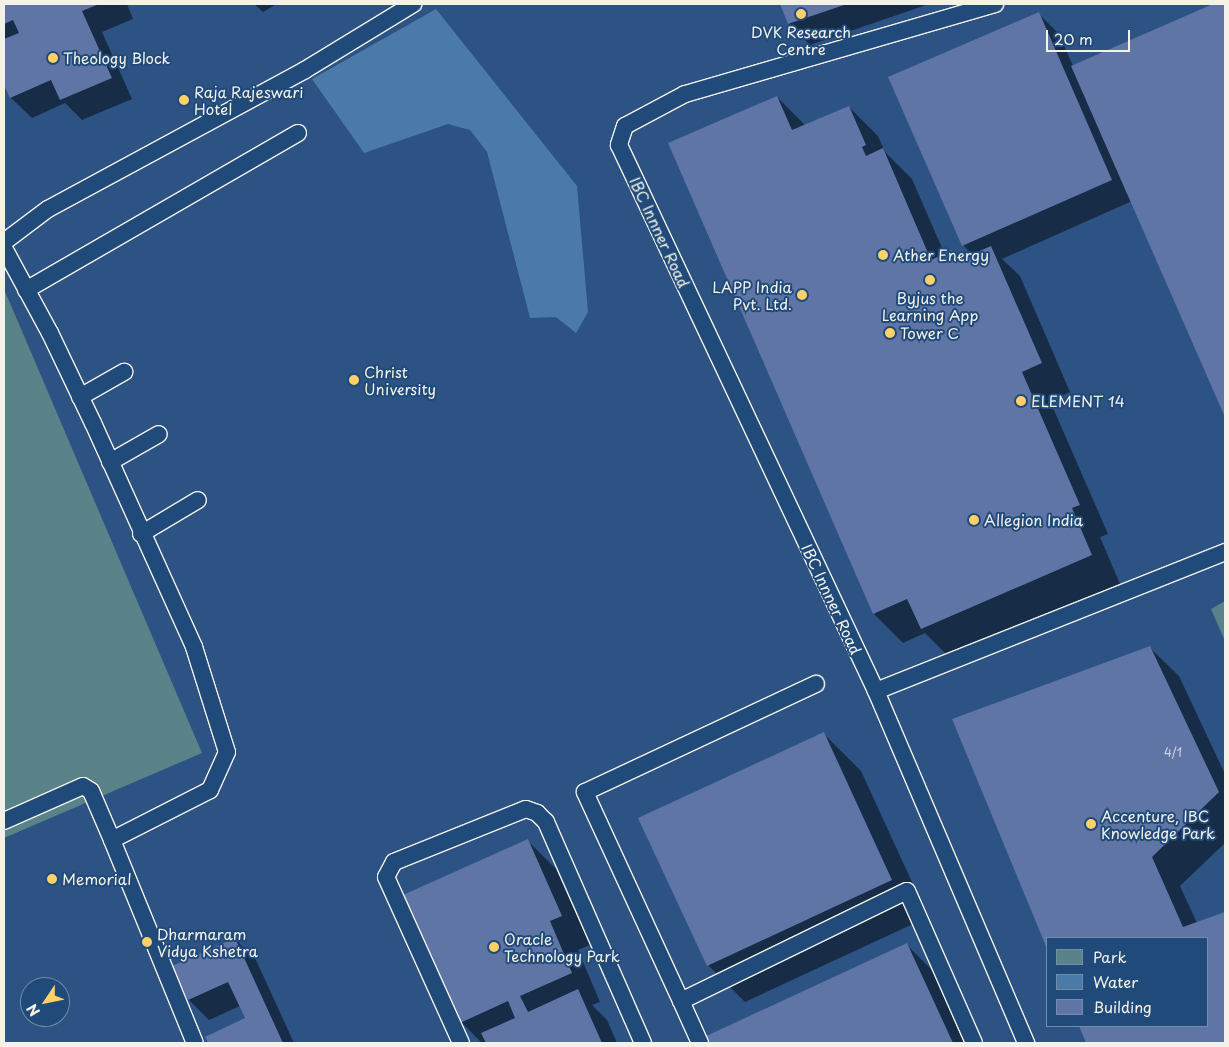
<!DOCTYPE html>
<style>
body{margin:0}
#map{position:relative;width:1229px;height:1047px;overflow:hidden;background:#2c5383;font-family:"Playpen Sans",sans-serif}
div>[style]{position:absolute}
.green>*{inset:0;background:#598389}
.water>*{inset:0;background:#4b7aa8}
.shadow>*{inset:0;background:#0007}
.building>*{inset:0;background:#5f75a6}
.roads{filter:drop-shadow(1px 0 #f4f1e8) drop-shadow(-1px 0 #f4f1e8) drop-shadow(0 1px #f4f1e8) drop-shadow(0 -1px #f4f1e8)}
.lane>*{height:16px;margin:-8px;padding:0 8px;transform-origin:8px;border-radius:8px;background:#1f4a7a}
.dots>*{width:14px;height:14px;translate:-50% -50%;box-sizing:border-box;border:2px solid #1f4a7a;border-radius:50%}
span{translate:-50% -50%;white-space:nowrap;text-align:center;line-height:1.15;-webkit-text-stroke:4px #1f4a7a;paint-order:stroke}
.number-label{font-size:12px;color:#cfd2d8}
.number-label span{-webkit-text-stroke-width:0}
.poi-label{font-size:15px;color:#f4f1e8}
.left{translate:0 -50%;text-align:left}
.right{translate:-100% -50%;text-align:right}
.street-label{font-size:15px;color:#f4f1e8}
.frame{position:absolute;inset:0;border:5px solid #f4f1e8;pointer-events:none}
.legend{position:absolute;left:1046px;top:937px;width:162px;height:90px;box-sizing:border-box;background:#1f4a7a;border:1px solid #748da6;margin:0;padding:6px 9px;list-style:none;font-size:15px;color:#f4f1e8}
.legend li{display:flex;align-items:center;gap:10px;height:25px}
.legend b{width:25px;border:1px solid #748da6}
.north{position:absolute;left:20px;top:977px;width:50px;height:50px;box-sizing:border-box;background:#1f4a7a;border:1px solid #748da6;border-radius:50%;rotate:236deg;font-size:14px;font-weight:700;line-height:20px;text-align:center;color:#f4f1e8}
.north::after{content:'';display:block;margin:auto;width:18px;height:22px;background:#ffd166;clip-path:polygon(50% 0,100% 100%,50% 72%,0 100%)}
.scale{position:absolute;left:1046px;top:30px;width:84px;height:22px;box-sizing:border-box;border:2px solid #f4f1e8;border-top:0;padding-left:6px;font-size:15px;line-height:18px;white-space:nowrap;color:#f4f1e8;-webkit-text-stroke:4px #1f4a7a;paint-order:stroke}
</style>
<div id="map">
<div class="green">
<div style="clip-path:polygon(4px 289px,202px 753px,4px 838px)"></div>
<div style="clip-path:polygon(1225px 601px,1225px 641px,1211px 609px)"></div>
</div>
<div class="water">
<div style="clip-path:polygon(436px 9px,577px 186px,588px 312px,576px 333px,556px 317px,530px 318px,487px 152px,470px 130px,448px 124px,364px 153px,312px 79px)"></div>
</div>
<div class="shadow">
<div style="clip-path:polygon(4px 4px,127px 4px,133px 19px,102px 32px,132px 99px,82px 120px,65px 103px,32px 118px,11px 98px,4px 82px)"></div>
<div style="clip-path:polygon(254px 4px,277px 4px,263px 12px)"></div>
<div style="clip-path:polygon(781px 4px,929px 4px,810px 45px,789px 24px)"></div>
<div style="clip-path:polygon(1216px 4px,1225px 4px,1225px 414px,1132px 201px,1002px 259px,1020px 276px,1070px 392px,1050px 401px,1108px 534px,1100px 537px,1120px 584px,950px 658px,925px 633px,903px 643px,874px 614px,669px 144px,777px 97px,806px 126px,849px 107px,878px 136px,885px 152px,912px 179px,945px 255px,952px 252px,960px 261px,973px 255px,963px 245px,890px 78px,1038px 13px,1059px 34px,1073px 66px)"></div>
<div style="clip-path:polygon(1150px 648px,1179px 676px,1225px 774px,1225px 843px,1180px 886px,1197px 923px,1225px 913px,1225px 1043px,1087px 1043px,1080px 1026px,1208px 1026px,1208px 938px,1048px 938px,954px 720px)"></div>
<div style="clip-path:polygon(824px 734px,861px 771px,928px 917px,745px 1002px,708px 965px)"></div>
<div style="clip-path:polygon(527px 840px,556px 869px,590px 945px,578px 950px,600px 1002px,592px 1005px,607px 1020px,617px 1043px,482px 1043px,461px 1022px)"></div>
<div style="clip-path:polygon(235px 939px,256px 960px,294px 1043px,210px 1043px,207px 1037px,246px 1019px,240px 1006px,209px 1020px,189px 1000px)"></div>
<div style="clip-path:polygon(906px 944px,943px 981px,972px 1043px,706px 1043px)"></div>
</div>
<div class="building">
<div style="clip-path:polygon(4px 4px,99px 4px,82px 11px,112px 78px,60px 100px,51px 80px,10px 98px,4px 85px,4px 39px,19px 33px,13px 20px,4px 24px)"></div>
<div style="clip-path:polygon(780px 4px,847px 4px,788px 24px)"></div>
<div style="clip-path:polygon(1213px 4px,1225px 4px,1225px 417px,1071px 66px)"></div>
<div style="clip-path:polygon(1039px 12px,1112px 180px,962px 246px,888px 77px)"></div>
<div style="clip-path:polygon(777px 96px,792px 130px,849px 106px,866px 145px,862px 147px,866px 156px,883px 148px,931px 260px,952px 250px,957px 261px,991px 246px,1042px 363px,1022px 372px,1080px 505px,1072px 508px,1092px 555px,921px 629px,907px 599px,873px 614px,668px 143px)"></div>
<div style="clip-path:polygon(1150px 646px,1219px 792px,1152px 857px,1183px 927px,1225px 912px,1225px 1043px,1086px 1043px,1079px 1026px,1208px 1026px,1208px 938px,1048px 938px,1048px 951px,952px 719px)"></div>
<div style="clip-path:polygon(824px 732px,892px 880px,707px 966px,638px 818px)"></div>
<div style="clip-path:polygon(528px 839px,562px 916px,550px 921px,572px 973px,520px 996px,528px 1012px,578px 989px,602px 1043px,486px 1043px,481px 1033px,515px 1018px,508px 1001px,460px 1023px,403px 895px)"></div>
<div style="clip-path:polygon(235px 938px,283px 1043px,208px 1043px,205px 1037px,245px 1018px,228px 982px,188px 1000px,172px 966px)"></div>
<div style="clip-path:polygon(907px 943px,953px 1043px,705px 1043px,702px 1038px)"></div>
</div>
<div class="roads">
<div class="lane">
<div style="left:995px;top:4px;width:323px;rotate:163.8deg"></div>
<div style="left:685px;top:94px;width:68px;rotate:151.9deg"></div>
<div style="left:625px;top:126px;width:20px;rotate:108deg"></div>
<div style="left:619px;top:145px;width:603px;rotate:64.79deg"></div>
<div style="left:876px;top:691px;width:383px;rotate:66.9deg"></div>
<div style="left:4px;top:242px;width:55px;rotate:-36.9deg"></div>
<div style="left:48px;top:209px;width:292px;rotate:-28.4deg"></div>
<div style="left:305px;top:70px;width:127px;rotate:-31.4deg"></div>
<div style="left:4px;top:248px;width:97px;rotate:61.6deg"></div>
<div style="left:50px;top:333px;width:100px;rotate:64.5deg"></div>
<div style="left:93px;top:423px;width:246px;rotate:65.7deg"></div>
<div style="left:194px;top:647px;width:110px;rotate:72.6deg"></div>
<div style="left:227px;top:752px;width:42px;rotate:114.1deg"></div>
<div style="left:210px;top:790px;width:110px;rotate:153deg"></div>
<div style="left:112px;top:840px;width:219px;rotate:67.8deg"></div>
<div style="left:26px;top:290px;width:314px;rotate:-30deg"></div>
<div style="left:80px;top:397px;width:51px;rotate:-29.6deg"></div>
<div style="left:110px;top:462px;width:56px;rotate:-29.7deg"></div>
<div style="left:141px;top:534px;width:66px;rotate:-30.8deg"></div>
<div style="left:876px;top:691px;width:376px;rotate:-21.7deg"></div>
<div style="left:4px;top:821px;width:86px;rotate:-23.9deg"></div>
<div style="left:83px;top:786px;width:9px;rotate:32deg"></div>
<div style="left:91px;top:791px;width:53px;rotate:66.8deg"></div>
<div style="left:681px;top:1001px;width:230px;rotate:-114.7deg"></div>
<div style="left:585px;top:792px;width:255px;rotate:-25.1deg"></div>
<div style="left:461px;top:1043px;width:182px;rotate:-114.3deg"></div>
<div style="left:386px;top:877px;width:17px;rotate:-62deg"></div>
<div style="left:394px;top:862px;width:142px;rotate:-21.9deg"></div>
<div style="left:526px;top:809px;width:12px;rotate:20deg"></div>
<div style="left:537px;top:813px;width:13px;rotate:45deg"></div>
<div style="left:546px;top:822px;width:241px;rotate:66.3deg"></div>
<div style="left:700px;top:1043px;width:46px;rotate:-114.3deg"></div>
<div style="left:681px;top:1001px;width:251px;rotate:-26deg"></div>
<div style="left:907px;top:891px;width:166px;rotate:66.2deg"></div>
</div>
</div>
<div class="dots">
<div style="left:801px;top:14px;background:#ffd166"></div>
<div style="left:53px;top:58px;background:#ffd166"></div>
<div style="left:184px;top:100px;background:#ffd166"></div>
<div style="left:883px;top:255px;background:#ffd166"></div>
<div style="left:930px;top:280px;background:#ffd166"></div>
<div style="left:802px;top:295px;background:#ffd166"></div>
<div style="left:890px;top:333px;background:#ffd166"></div>
<div style="left:354px;top:380px;background:#ffd166"></div>
<div style="left:1021px;top:401px;background:#ffd166"></div>
<div style="left:974px;top:520px;background:#ffd166"></div>
<div style="left:1091px;top:824px;background:#ffd166"></div>
<div style="left:52px;top:879px;background:#ffd166"></div>
<div style="left:147px;top:942px;background:#ffd166"></div>
<div style="left:494px;top:947px;background:#ffd166"></div>
</div>
<div class="number-label">
<span style="left:1173px;top:753px">4/1</span>
</div>
<div class="poi-label">
<span style="left:801px;top:40px">DVK Research<br>Centre</span>
<span class="left" style="left:63px;top:58px">Theology Block</span>
<span class="left" style="left:194px;top:100px">Raja Rajeswari<br>Hotel</span>
<span class="left" style="left:893px;top:255px">Ather Energy</span>
<span class="right" style="left:792px;top:295px">LAPP India<br>Pvt. Ltd.</span>
<span style="left:930px;top:306px">Byjus the<br>Learning App</span>
<span class="left" style="left:900px;top:333px">Tower C</span>
<span class="left" style="left:364px;top:380px">Christ<br>University</span>
<span class="left" style="left:1031px;top:401px">ELEMENT 14</span>
<span class="left" style="left:984px;top:520px">Allegion India</span>
<span class="left" style="left:1101px;top:824px">Accenture, IBC<br>Knowledge Park</span>
<span class="left" style="left:62px;top:879px">Memorial</span>
<span class="left" style="left:157px;top:942px">Dharmaram<br>Vidya Kshetra</span>
<span class="left" style="left:504px;top:947px">Oracle<br>Technology Park</span>
</div>
<div class="street-label">
<span style="left:660px;top:232px;rotate:65deg">IBC Innner Road</span>
<span style="left:832px;top:599px;rotate:65deg">IBC Innner Road</span>
</div>
<div class="frame"></div>
<ul class="legend">
<li><b style="height:14px;background:#598389"></b>Park</li>
<li><b style="height:14px;background:#4b7aa8"></b>Water</li>
<li><b style="height:14px;background:#5f75a6"></b>Building</li>
</ul>
<div class="north">N</div>
<div class="scale">20 m</div>
</div>
